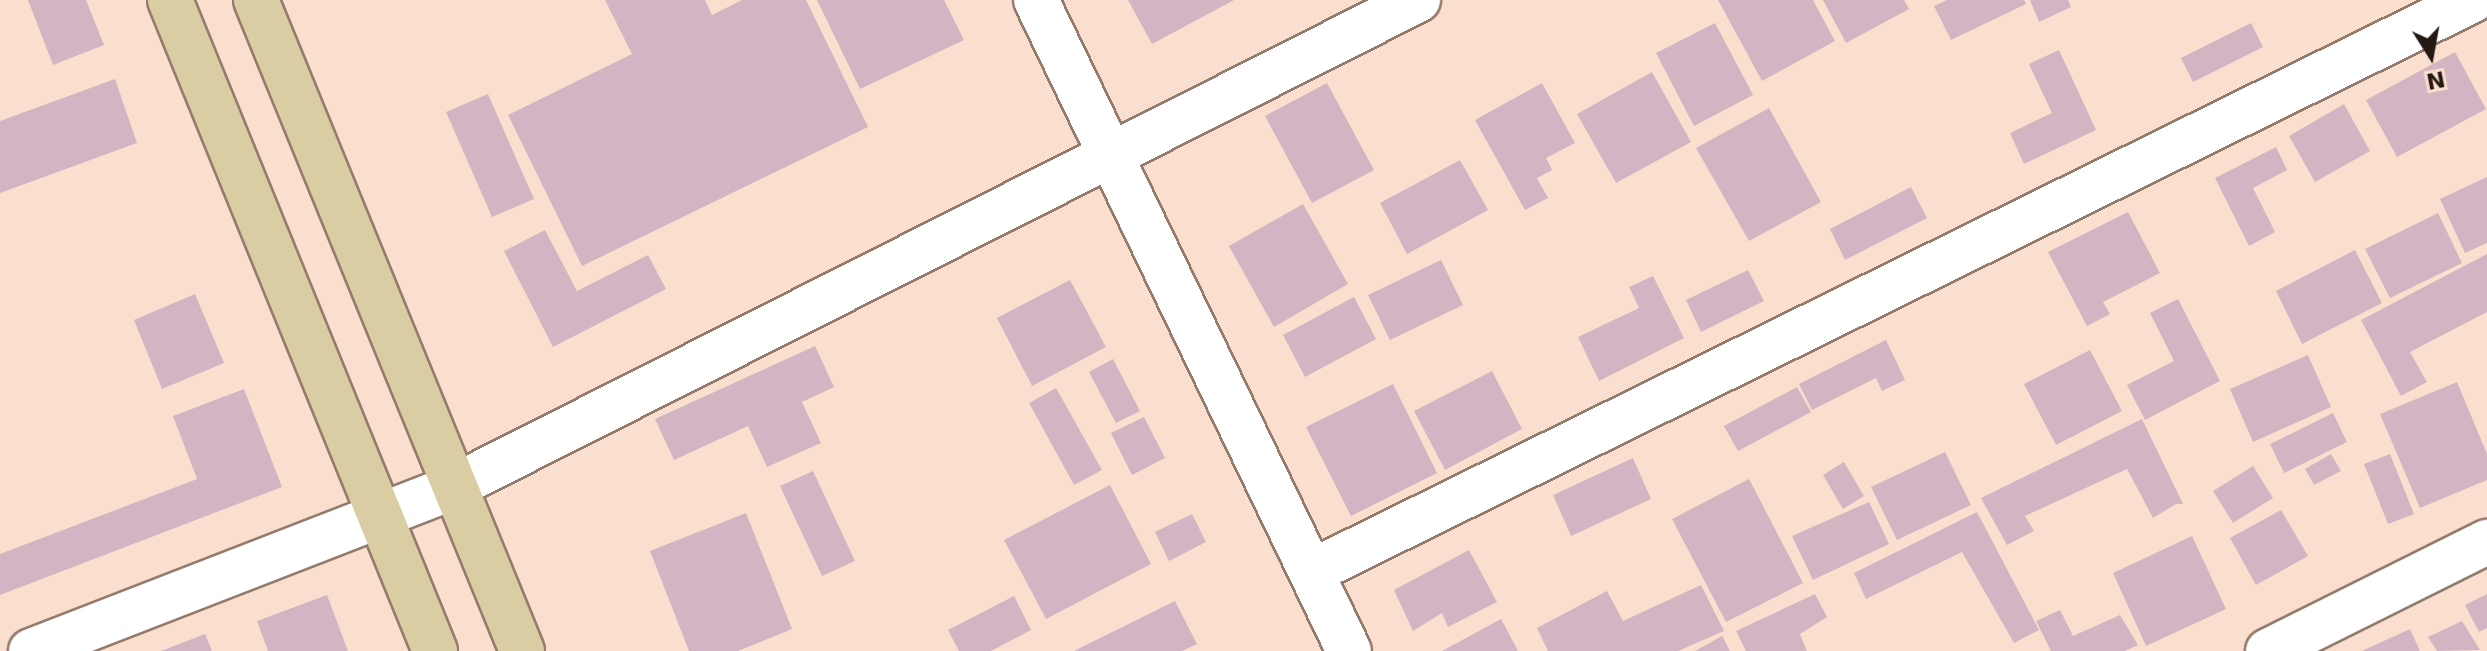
<!DOCTYPE html>
<style>
body{margin:0}
#map{position:relative;width:2487px;height:651px;overflow:hidden;background:#fbdfce;font-family:"DejaVu Sans",sans-serif}
div>[style]{position:absolute}
.building>*{inset:0;background:#d2b5c2}
.roads{filter:drop-shadow(2px 0 #947b6c) drop-shadow(-2px 0 #947b6c) drop-shadow(0 2px #947b6c) drop-shadow(0 -2px #947b6c)}
.minor>*{height:44px;margin:-22px;padding:0 22px;transform-origin:22px;border-radius:22px;background:#fff}
.major>*{height:44px;margin:-22px;padding:0 22px;transform-origin:22px;border-radius:22px;background:#dacca3}
span{translate:-50% -50%;white-space:nowrap;text-align:center;line-height:1.15;-webkit-text-stroke:8px #fbdfce;paint-order:stroke}
.north{position:absolute;left:2391px;top:16px;width:80px;height:80px;-webkit-text-stroke:6px #fbdfce;paint-order:stroke;rotate:169deg;font-size:22px;font-weight:700;line-height:32px;text-align:center;color:#231a14}
.north::after{content:'';display:block;margin:auto;width:28px;height:36px;background:#231a14;clip-path:polygon(50% 0,100% 100%,50% 72%,0 100%)}
</style>
<div id="map">
<div class="building">
<div style="clip-path:polygon(28px 0,86px 0,104px 45px,53px 65px)"></div>
<div style="clip-path:polygon(605px 0,705px 0,712px 15px,742px 0,806px 0,868px 127px,582px 266px,508px 115px,632px 54px)"></div>
<div style="clip-path:polygon(817px 0,944px 0,964px 40px,860px 89px)"></div>
<div style="clip-path:polygon(1128px 0,1234px 0,1152px 44px)"></div>
<div style="clip-path:polygon(1718px 0,1813px 0,1835px 41px,1762px 81px)"></div>
<div style="clip-path:polygon(1823px 0,1904px 0,1909px 9px,1846px 43px)"></div>
<div style="clip-path:polygon(1947px 0,2024px 0,2026px 4px,1951px 40px,1934px 6px)"></div>
<div style="clip-path:polygon(2030px 0,2068px 0,2071px 7px,2039px 22px)"></div>
<div style="clip-path:polygon(1715px 23px,1753px 95px,1694px 126px,1656px 53px)"></div>
<div style="clip-path:polygon(2251px 23px,2263px 47px,2193px 82px,2181px 58px)"></div>
<div style="clip-path:polygon(2059px 50px,2096px 130px,2024px 164px,2010px 133px,2052px 113px,2029px 64px)"></div>
<div style="clip-path:polygon(2455px 52px,2486px 109px,2397px 157px,2366px 100px)"></div>
<div style="clip-path:polygon(1652px 72px,1691px 142px,1616px 183px,1577px 114px)"></div>
<div style="clip-path:polygon(115px 79px,137px 143px,0 193px,0 121px)"></div>
<div style="clip-path:polygon(1327px 83px,1374px 170px,1312px 203px,1265px 116px)"></div>
<div style="clip-path:polygon(1542px 83px,1575px 143px,1546px 158px,1552px 170px,1537px 178px,1548px 198px,1525px 210px,1475px 120px)"></div>
<div style="clip-path:polygon(488px 94px,534px 199px,492px 217px,446px 112px)"></div>
<div style="clip-path:polygon(2344px 104px,2370px 151px,2315px 182px,2289px 136px)"></div>
<div style="clip-path:polygon(1769px 108px,1821px 202px,1749px 241px,1696px 148px)"></div>
<div style="clip-path:polygon(2276px 147px,2287px 170px,2253px 188px,2275px 232px,2249px 246px,2215px 178px)"></div>
<div style="clip-path:polygon(1460px 160px,1488px 210px,1407px 254px,1380px 203px)"></div>
<div style="clip-path:polygon(2487px 177px,2487px 243px,2465px 253px,2440px 199px)"></div>
<div style="clip-path:polygon(1911px 187px,1927px 218px,1845px 260px,1830px 229px)"></div>
<div style="clip-path:polygon(1303px 204px,1348px 284px,1274px 327px,1229px 246px)"></div>
<div style="clip-path:polygon(2128px 212px,2160px 273px,2103px 302px,2110px 314px,2087px 326px,2048px 252px)"></div>
<div style="clip-path:polygon(2438px 213px,2462px 263px,2390px 298px,2365px 249px)"></div>
<div style="clip-path:polygon(545px 230px,577px 291px,648px 255px,666px 289px,553px 347px,504px 251px)"></div>
<div style="clip-path:polygon(2355px 250px,2382px 303px,2302px 344px,2276px 291px)"></div>
<div style="clip-path:polygon(2487px 254px,2487px 312px,2410px 352px,2427px 382px,2401px 396px,2361px 320px)"></div>
<div style="clip-path:polygon(1441px 260px,1463px 305px,1390px 340px,1368px 295px)"></div>
<div style="clip-path:polygon(1748px 270px,1764px 301px,1701px 332px,1686px 300px)"></div>
<div style="clip-path:polygon(1653px 276px,1684px 338px,1599px 381px,1578px 337px,1639px 308px,1629px 287px)"></div>
<div style="clip-path:polygon(1070px 280px,1106px 347px,1032px 386px,997px 318px)"></div>
<div style="clip-path:polygon(195px 294px,224px 363px,162px 389px,134px 320px)"></div>
<div style="clip-path:polygon(1354px 297px,1376px 339px,1305px 377px,1283px 335px)"></div>
<div style="clip-path:polygon(2178px 299px,2220px 381px,2145px 420px,2127px 385px,2174px 361px,2150px 313px)"></div>
<div style="clip-path:polygon(1886px 340px,1905px 380px,1882px 391px,1876px 378px,1812px 410px,1799px 384px)"></div>
<div style="clip-path:polygon(815px 346px,834px 387px,802px 402px,821px 443px,767px 467px,748px 426px,674px 460px,655px 419px)"></div>
<div style="clip-path:polygon(2090px 350px,2122px 411px,2056px 445px,2024px 384px)"></div>
<div style="clip-path:polygon(2308px 355px,2331px 407px,2253px 442px,2230px 389px)"></div>
<div style="clip-path:polygon(1113px 359px,1140px 411px,1116px 423px,1089px 372px)"></div>
<div style="clip-path:polygon(1492px 371px,1522px 429px,1445px 470px,1414px 411px)"></div>
<div style="clip-path:polygon(2457px 382px,2487px 454px,2487px 480px,2420px 508px,2380px 414px)"></div>
<div style="clip-path:polygon(1393px 384px,1437px 473px,1351px 516px,1306px 427px)"></div>
<div style="clip-path:polygon(1797px 387px,1811px 412px,1738px 451px,1724px 426px)"></div>
<div style="clip-path:polygon(1056px 388px,1102px 470px,1074px 485px,1029px 403px)"></div>
<div style="clip-path:polygon(244px 389px,282px 487px,0 595px,0 554px,197px 479px,173px 416px)"></div>
<div style="clip-path:polygon(2333px 413px,2347px 442px,2284px 473px,2270px 444px)"></div>
<div style="clip-path:polygon(1144px 417px,1165px 458px,1132px 475px,1111px 433px)"></div>
<div style="clip-path:polygon(2142px 419px,2183px 504px,2176px 504px,2153px 518px,2127px 469px,2025px 516px,2034px 531px,2007px 545px,1981px 498px)"></div>
<div style="clip-path:polygon(1945px 452px,1971px 505px,1897px 540px,1871px 487px)"></div>
<div style="clip-path:polygon(2331px 454px,2341px 471px,2314px 485px,2305px 469px)"></div>
<div style="clip-path:polygon(2390px 454px,2414px 514px,2388px 524px,2364px 464px)"></div>
<div style="clip-path:polygon(1633px 458px,1651px 499px,1571px 536px,1553px 495px)"></div>
<div style="clip-path:polygon(1844px 462px,1864px 496px,1843px 509px,1823px 475px)"></div>
<div style="clip-path:polygon(2253px 466px,2273px 498px,2233px 523px,2213px 491px)"></div>
<div style="clip-path:polygon(813px 471px,855px 561px,822px 576px,780px 486px)"></div>
<div style="clip-path:polygon(1749px 479px,1803px 583px,1726px 622px,1672px 519px)"></div>
<div style="clip-path:polygon(1110px 485px,1151px 564px,1046px 619px,1004px 540px)"></div>
<div style="clip-path:polygon(1869px 502px,1889px 544px,1813px 580px,1792px 536px)"></div>
<div style="clip-path:polygon(2281px 510px,2308px 556px,2256px 585px,2230px 538px)"></div>
<div style="clip-path:polygon(1977px 512px,2039px 630px,2014px 643px,1962px 552px,1866px 599px,1854px 573px)"></div>
<div style="clip-path:polygon(746px 513px,792px 629px,738px 651px,689px 651px,650px 551px)"></div>
<div style="clip-path:polygon(1192px 514px,1206px 542px,1169px 561px,1155px 532px)"></div>
<div style="clip-path:polygon(2192px 536px,2226px 609px,2146px 646px,2113px 573px)"></div>
<div style="clip-path:polygon(1469px 550px,1497px 602px,1448px 627px,1442px 613px,1413px 631px,1394px 590px)"></div>
<div style="clip-path:polygon(1701px 585px,1724px 631px,1678px 651px,1548px 651px,1537px 628px,1607px 591px,1623px 621px)"></div>
<div style="clip-path:polygon(1815px 594px,1827px 617px,1800px 634px,1807px 651px,1746px 651px,1736px 631px)"></div>
<div style="clip-path:polygon(2487px 594px,2487px 628px,2479px 632px,2465px 605px)"></div>
<div style="clip-path:polygon(327px 595px,348px 651px,268px 651px,257px 621px)"></div>
<div style="clip-path:polygon(1014px 596px,1031px 630px,991px 651px,959px 651px,948px 630px)"></div>
<div style="clip-path:polygon(1175px 601px,1197px 644px,1182px 651px,1074px 651px)"></div>
<div style="clip-path:polygon(2060px 610px,2073px 636px,2120px 615px,2138px 645px,2125px 651px,2051px 651px,2036px 621px)"></div>
<div style="clip-path:polygon(1501px 619px,1518px 651px,1442px 651px)"></div>
<div style="clip-path:polygon(2462px 621px,2480px 650px,2437px 651px,2428px 637px)"></div>
<div style="clip-path:polygon(2410px 629px,2420px 651px,2362px 651px)"></div>
<div style="clip-path:polygon(205px 634px,212px 651px,161px 651px)"></div>
<div style="clip-path:polygon(1722px 636px,1730px 651px,1695px 651px)"></div>
</div>
<div class="roads">
<div class="minor">
<div style="left:1036px;top:0;width:722px;rotate:64.32deg"></div>
<div style="left:1311px;top:572px;width:1295px;rotate:-26.21deg"></div>
<div style="left:31px;top:651px;width:453px;rotate:-21.2deg"></div>
<div style="left:453px;top:487px;width:1081px;rotate:-26.78deg"></div>
<div style="left:2268px;top:651px;width:245px;rotate:-26.5deg"></div>
</div>
<div class="major">
<div style="left:170px;top:0;width:703px;rotate:67.85deg"></div>
<div style="left:256px;top:0;width:703px;rotate:67.77deg"></div>
</div>
</div>
<div class="north">N</div>
</div>
